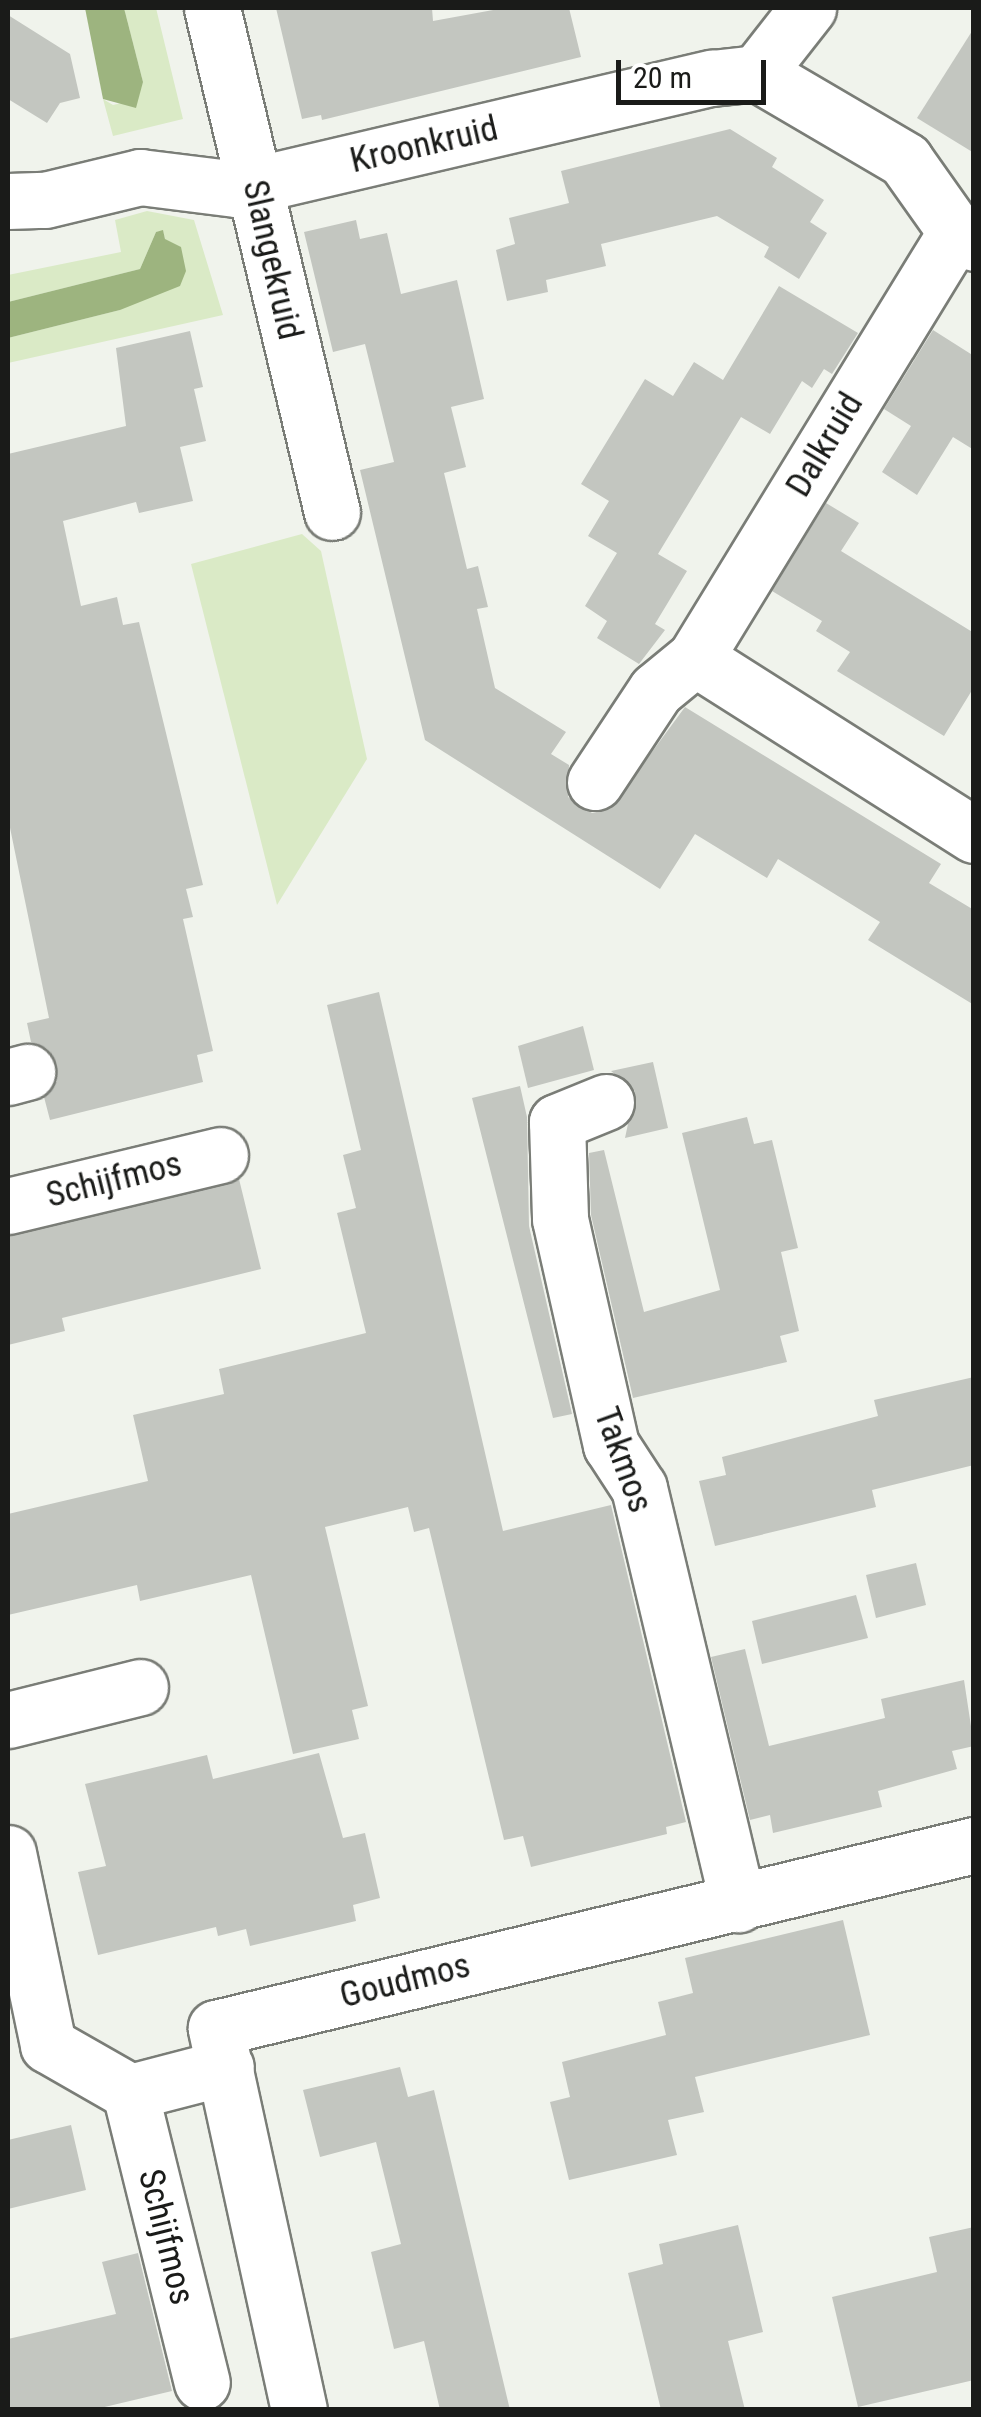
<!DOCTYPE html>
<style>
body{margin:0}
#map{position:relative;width:981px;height:2417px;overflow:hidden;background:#f0f3ec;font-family:"Roboto Condensed",sans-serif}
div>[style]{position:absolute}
.green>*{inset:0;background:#daeac6}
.water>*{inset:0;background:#9db47f}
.building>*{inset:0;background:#c3c6c0}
.roads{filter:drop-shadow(2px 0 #7a7d77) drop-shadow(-2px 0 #7a7d77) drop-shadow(0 2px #7a7d77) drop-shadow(0 -2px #7a7d77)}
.minor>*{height:55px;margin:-27.5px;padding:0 27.5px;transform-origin:27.5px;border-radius:27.5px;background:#fff}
span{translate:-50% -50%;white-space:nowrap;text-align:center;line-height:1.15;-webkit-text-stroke:8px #fff;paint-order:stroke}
.street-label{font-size:35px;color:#1a1b19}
.frame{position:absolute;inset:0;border:10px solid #1a1b19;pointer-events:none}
.scale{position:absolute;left:616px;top:60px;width:150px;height:45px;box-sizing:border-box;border:5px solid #1a1b19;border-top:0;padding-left:12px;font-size:30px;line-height:35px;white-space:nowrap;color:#1a1b19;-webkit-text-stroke:8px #fff;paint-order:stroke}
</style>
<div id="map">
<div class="green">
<div style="clip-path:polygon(124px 8px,156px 8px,183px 119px,113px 136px,103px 99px,113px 105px,134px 100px,143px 82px)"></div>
<div style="clip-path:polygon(147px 211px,194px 220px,223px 315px,8px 363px,8px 338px,120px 310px,165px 239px,163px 231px,156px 232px,140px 269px,8px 302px,8px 275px,121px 252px,115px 220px)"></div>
<div style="clip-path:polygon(302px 534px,321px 551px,367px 759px,277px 905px,191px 564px)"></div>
</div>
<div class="water">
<div style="clip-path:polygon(85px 8px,124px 8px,143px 82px,136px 108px,103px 99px)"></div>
<div style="clip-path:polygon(163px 230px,165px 239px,181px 247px,186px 271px,180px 286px,120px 310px,8px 338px,8px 302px,140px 269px,156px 232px)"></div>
</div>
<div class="building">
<div style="clip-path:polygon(276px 8px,432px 8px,433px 21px,504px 8px,569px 8px,581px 57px,322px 120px,321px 115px,302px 119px)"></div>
<div style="clip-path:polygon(8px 15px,70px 54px,80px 98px,60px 103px,47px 123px,8px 99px)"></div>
<div style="clip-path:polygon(974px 28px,974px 153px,917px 118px)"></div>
<div style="clip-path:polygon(730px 129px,777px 158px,772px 167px,824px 200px,810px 222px,827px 233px,799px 279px,764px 257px,769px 247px,717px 216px,601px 244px,606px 266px,546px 280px,548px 292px,507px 301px,496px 250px,515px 244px,509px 218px,569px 203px,561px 171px)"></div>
<div style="clip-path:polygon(356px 220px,360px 239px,387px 233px,401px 294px,457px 280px,484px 399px,451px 407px,466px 467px,444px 473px,467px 569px,478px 566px,488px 607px,477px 609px,495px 688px,566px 732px,551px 754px,569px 765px,568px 797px,592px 813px,610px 809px,685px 707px,941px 864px,929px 883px,974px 910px,974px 1005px,868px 940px,880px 922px,778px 859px,767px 878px,695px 834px,660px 889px,425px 740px,360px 470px,394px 462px,365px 344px,333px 352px,304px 232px)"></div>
<div style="clip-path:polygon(779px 286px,858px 333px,832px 374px,824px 369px,812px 388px,802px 381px,770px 434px,741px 417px,658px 554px,687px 571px,655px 624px,665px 630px,639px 664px,597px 638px,607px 621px,585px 606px,617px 553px,588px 536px,609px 501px,581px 484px,645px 379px,673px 396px,694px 362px,723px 380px)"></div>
<div style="clip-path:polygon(933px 330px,974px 356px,974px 450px,953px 437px,917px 495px,882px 472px,911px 426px,884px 409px)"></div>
<div style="clip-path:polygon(190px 331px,203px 387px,194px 389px,206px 441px,180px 447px,193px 501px,139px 513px,136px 502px,63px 521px,81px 606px,117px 597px,123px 625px,139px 622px,203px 885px,186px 889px,193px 917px,183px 919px,213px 1051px,197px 1055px,203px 1082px,50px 1120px,44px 1097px,57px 1081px,57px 1065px,48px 1049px,31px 1042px,27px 1023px,49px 1018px,8px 818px,8px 454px,126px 426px,116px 348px)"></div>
<div style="clip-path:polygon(826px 503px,859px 523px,841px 551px,974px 633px,974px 687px,944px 736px,837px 671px,850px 652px,816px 631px,822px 621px,772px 591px)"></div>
<div style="clip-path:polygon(379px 992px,503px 1531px,611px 1505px,686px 1822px,666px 1827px,667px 1834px,531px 1867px,523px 1836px,504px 1840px,429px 1528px,414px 1532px,408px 1507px,325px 1527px,368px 1706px,352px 1710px,359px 1739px,293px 1754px,251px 1575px,140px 1601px,137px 1585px,8px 1615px,8px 1514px,148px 1481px,133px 1415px,224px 1394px,219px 1369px,366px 1333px,337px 1213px,356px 1208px,343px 1155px,361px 1150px,327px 1005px)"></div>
<div style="clip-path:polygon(583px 1026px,594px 1070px,528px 1088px,518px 1046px)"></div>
<div style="clip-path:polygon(653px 1062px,668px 1128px,625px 1138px,635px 1091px,611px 1071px)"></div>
<div style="clip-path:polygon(520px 1086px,527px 1117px,529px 1226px,572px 1414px,553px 1418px,472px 1098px)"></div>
<div style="clip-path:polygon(747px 1117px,754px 1144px,772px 1140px,798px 1248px,781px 1252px,799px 1331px,780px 1336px,787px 1362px,633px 1398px,591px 1215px,589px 1153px,604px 1150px,644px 1312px,720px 1290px,682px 1133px)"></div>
<div style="clip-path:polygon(239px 1179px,261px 1269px,62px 1318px,65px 1331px,8px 1345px,8px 1236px)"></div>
<div style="clip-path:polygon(974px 1377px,974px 1465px,872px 1490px,876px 1507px,715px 1546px,699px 1481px,726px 1475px,722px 1457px,878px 1416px,874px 1400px)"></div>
<div style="clip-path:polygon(916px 1563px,926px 1605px,876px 1618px,866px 1575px)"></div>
<div style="clip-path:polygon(856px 1595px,868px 1638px,762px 1664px,752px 1621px)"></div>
<div style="clip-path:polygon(745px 1649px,769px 1746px,885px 1718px,881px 1699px,964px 1680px,974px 1746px,952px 1751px,957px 1769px,878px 1791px,882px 1807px,773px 1833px,770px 1815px,750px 1820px,711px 1657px)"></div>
<div style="clip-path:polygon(319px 1753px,343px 1838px,365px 1833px,380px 1898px,353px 1905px,356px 1921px,250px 1946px,246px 1929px,218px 1936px,216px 1927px,98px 1955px,78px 1872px,106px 1866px,85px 1784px,207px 1755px,213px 1779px)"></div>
<div style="clip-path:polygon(843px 1920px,870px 2035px,695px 2077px,704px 2112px,668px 2120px,677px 2155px,569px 2180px,550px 2102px,570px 2097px,562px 2062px,666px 2035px,658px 2002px,693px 1993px,685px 1958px)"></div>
<div style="clip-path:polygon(400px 2067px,408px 2097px,434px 2090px,510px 2410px,440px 2410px,424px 2341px,394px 2349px,371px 2252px,401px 2244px,376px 2142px,320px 2157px,303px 2090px)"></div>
<div style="clip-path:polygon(71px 2125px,86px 2190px,8px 2209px,8px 2140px)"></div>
<div style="clip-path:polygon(738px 2225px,763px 2332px,728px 2341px,745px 2410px,661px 2410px,628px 2273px,663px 2264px,659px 2244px)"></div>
<div style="clip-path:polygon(974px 2227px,974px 2380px,858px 2407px,832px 2297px,937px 2272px,929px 2237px)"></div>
<div style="clip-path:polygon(138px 2253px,172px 2391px,92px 2410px,8px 2410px,8px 2339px,116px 2314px,102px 2262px)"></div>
</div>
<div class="roads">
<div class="minor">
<div style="left:212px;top:8px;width:518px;rotate:76.61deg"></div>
<div style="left:757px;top:73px;width:172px;rotate:30.4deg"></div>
<div style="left:905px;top:160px;width:88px;rotate:54.7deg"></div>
<div style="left:956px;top:232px;width:21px;rotate:31deg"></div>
<div style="left:8px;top:201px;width:37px;rotate:-2deg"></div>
<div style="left:45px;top:200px;width:98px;rotate:-13.6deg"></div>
<div style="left:140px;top:177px;width:98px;rotate:7.1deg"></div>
<div style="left:237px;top:189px;width:488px;rotate:-13.2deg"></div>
<div style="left:712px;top:78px;width:45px;rotate:-6.3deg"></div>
<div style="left:757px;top:73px;width:83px;rotate:-51.9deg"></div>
<div style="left:956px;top:232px;width:500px;rotate:121.5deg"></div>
<div style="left:695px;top:658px;width:330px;rotate:32.4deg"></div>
<div style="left:595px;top:782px;width:110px;rotate:-56.5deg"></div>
<div style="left:656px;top:690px;width:50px;rotate:-39.4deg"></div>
<div style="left:8px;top:1077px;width:20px;rotate:-15deg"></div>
<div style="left:606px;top:1102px;width:53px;rotate:157.8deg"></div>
<div style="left:557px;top:1122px;width:97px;rotate:88.2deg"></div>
<div style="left:560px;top:1219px;width:232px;rotate:77.3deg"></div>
<div style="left:611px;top:1445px;width:51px;rotate:56.9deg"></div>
<div style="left:639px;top:1488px;width:428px;rotate:76.6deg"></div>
<div style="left:8px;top:1206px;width:218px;rotate:-13.5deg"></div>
<div style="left:8px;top:1720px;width:136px;rotate:-14deg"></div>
<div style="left:8px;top:1853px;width:196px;rotate:78.2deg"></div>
<div style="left:48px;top:2045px;width:95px;rotate:29.8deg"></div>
<div style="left:130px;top:2092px;width:99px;rotate:-14.6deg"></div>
<div style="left:130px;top:2092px;width:299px;rotate:76.1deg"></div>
<div style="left:299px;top:2410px;width:391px;rotate:-102.3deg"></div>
<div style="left:216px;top:2028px;width:780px;rotate:-13.57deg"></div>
</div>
</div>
<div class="street-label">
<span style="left:424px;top:145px;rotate:-13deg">Kroonkruid</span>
<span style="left:272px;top:260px;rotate:77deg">Slangekruid</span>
<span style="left:825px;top:445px;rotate:-59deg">Dalkruid</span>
<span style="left:114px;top:1180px;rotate:-14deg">Schijfmos</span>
<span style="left:623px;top:1460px;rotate:70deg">Takmos</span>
<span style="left:405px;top:1981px;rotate:-14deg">Goudmos</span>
<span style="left:166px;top:2237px;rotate:76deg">Schijfmos</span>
</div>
<div class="frame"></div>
<div class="scale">20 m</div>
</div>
